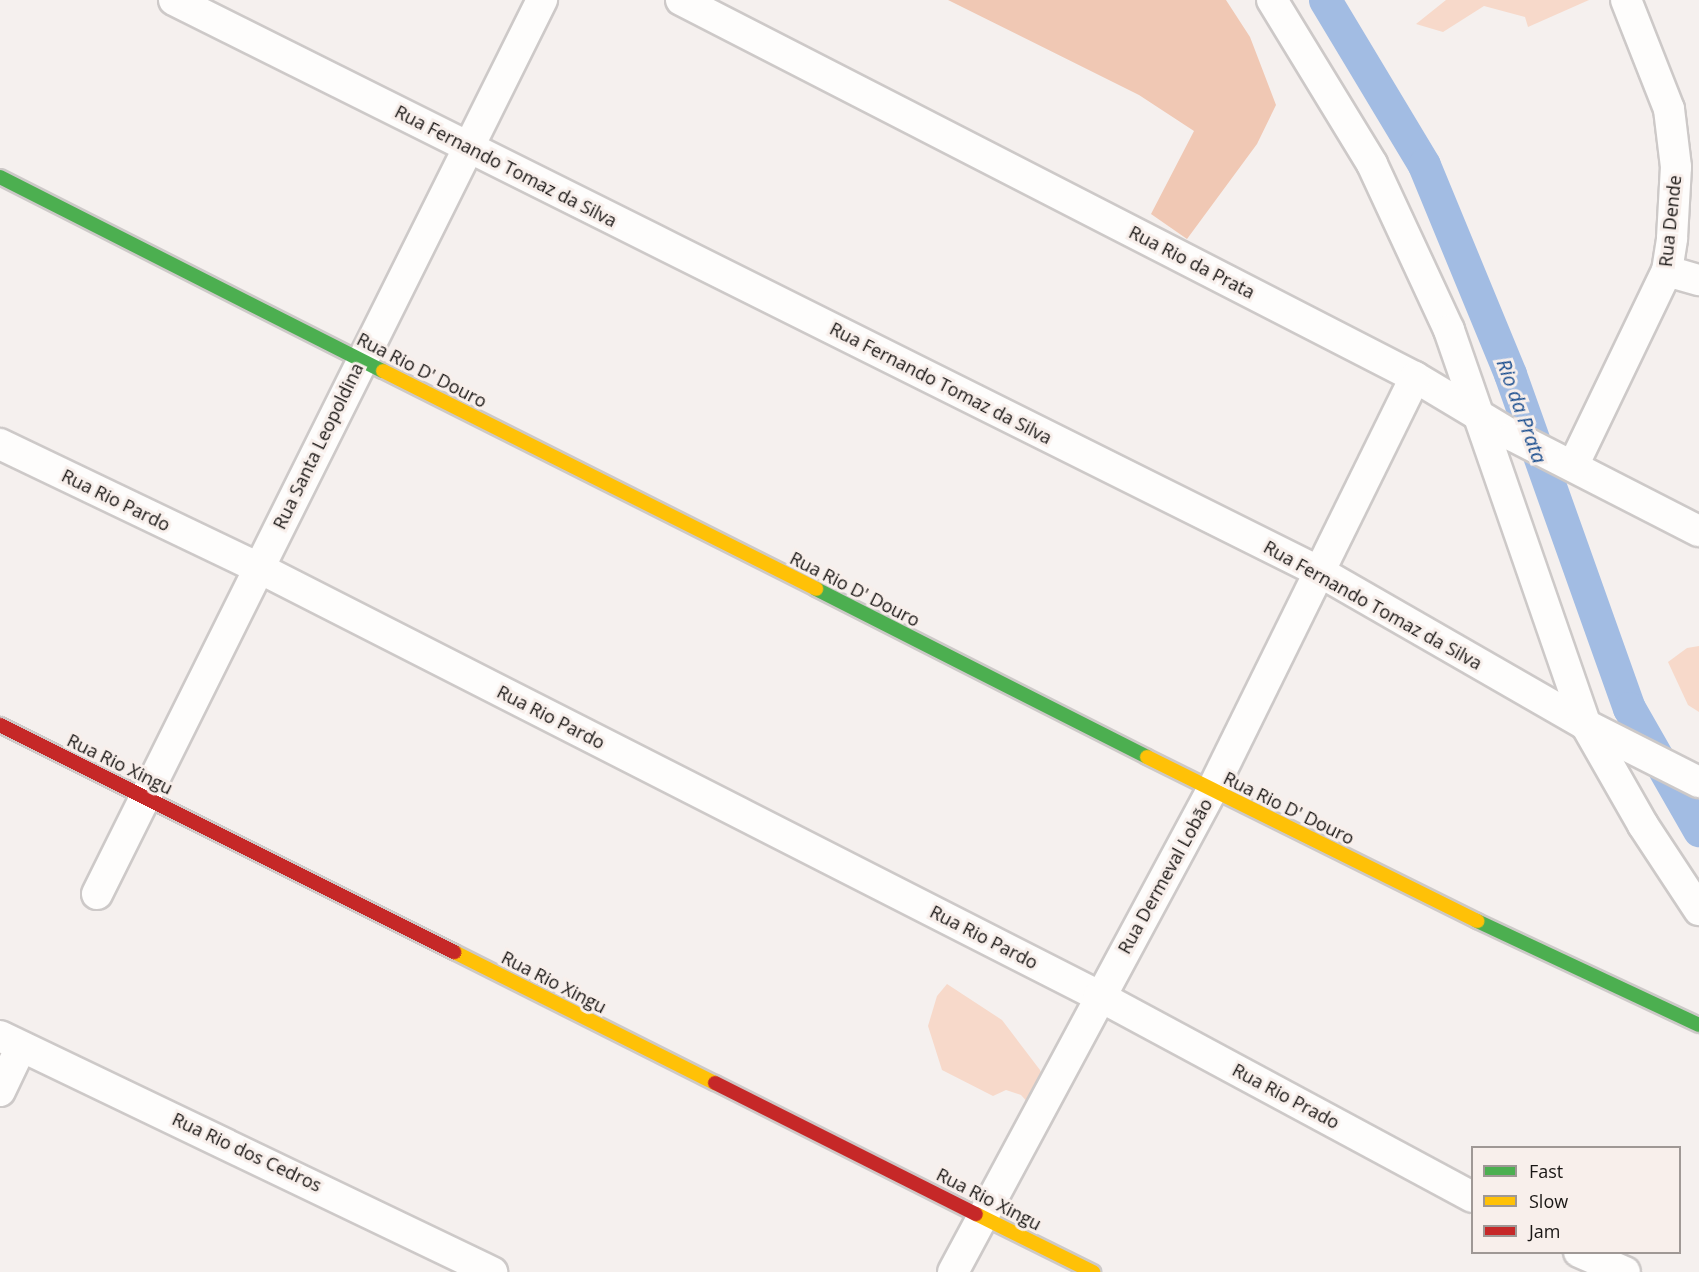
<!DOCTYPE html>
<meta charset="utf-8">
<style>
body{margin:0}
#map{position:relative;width:1699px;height:1272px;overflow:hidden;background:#f5f0ee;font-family:"Open Sans",sans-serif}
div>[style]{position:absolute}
.green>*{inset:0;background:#f7d9ca}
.forest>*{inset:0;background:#f0c8b4}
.canal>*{height:33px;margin:-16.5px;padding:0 16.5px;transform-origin:16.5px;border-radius:16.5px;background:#a2bce3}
.roads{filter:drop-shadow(2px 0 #cdc9c8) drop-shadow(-2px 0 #cdc9c8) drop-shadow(0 2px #cdc9c8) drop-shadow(0 -2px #cdc9c8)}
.street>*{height:30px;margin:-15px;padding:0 15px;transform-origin:15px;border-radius:15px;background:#fefdfc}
.fast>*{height:14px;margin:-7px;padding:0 7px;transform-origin:7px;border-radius:7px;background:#4caf50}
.slow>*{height:14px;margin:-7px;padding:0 7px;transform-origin:7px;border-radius:7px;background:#ffc107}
.jam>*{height:14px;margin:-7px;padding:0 7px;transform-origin:7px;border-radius:7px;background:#c62828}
span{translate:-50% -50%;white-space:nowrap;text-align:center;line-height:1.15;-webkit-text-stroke:6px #f8efeb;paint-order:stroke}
.street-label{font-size:18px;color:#191614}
.water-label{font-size:20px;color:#174b8d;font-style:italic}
.legend{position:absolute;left:1471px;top:1146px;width:210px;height:108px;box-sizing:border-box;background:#f8efeb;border:2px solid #9f9895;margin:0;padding:8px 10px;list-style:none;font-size:18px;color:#191614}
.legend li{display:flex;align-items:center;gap:12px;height:30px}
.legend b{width:30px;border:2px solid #9f9895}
</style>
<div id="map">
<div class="green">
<div style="clip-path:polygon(1446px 0,1589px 0,1528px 27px,1525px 17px,1484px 6px,1443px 32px,1416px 24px)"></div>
<div style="clip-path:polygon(1699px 646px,1699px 712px,1688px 705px,1668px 662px,1687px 648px)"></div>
<div style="clip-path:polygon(947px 984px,1002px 1020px,1040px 1070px,1046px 1085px,1032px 1107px,1021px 1095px,1006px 1090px,993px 1096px,942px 1070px,928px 1026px,937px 996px)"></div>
</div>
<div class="forest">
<div style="clip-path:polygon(948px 0,1226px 0,1250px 37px,1276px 105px,1257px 144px,1187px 239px,1151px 214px,1194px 131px,1139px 95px)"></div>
</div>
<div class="canal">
<div style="left:1325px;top:0;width:192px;rotate:59deg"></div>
<div style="left:1424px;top:165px;width:226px;rotate:67.6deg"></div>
<div style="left:1510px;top:374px;width:355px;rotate:70.4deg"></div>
<div style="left:1629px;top:708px;width:141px;rotate:60.2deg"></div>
</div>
<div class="roads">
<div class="street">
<div style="left:174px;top:0;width:1281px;rotate:26.53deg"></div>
<div style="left:1320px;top:572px;width:307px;rotate:29.9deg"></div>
<div style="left:1586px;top:725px;width:127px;rotate:26.8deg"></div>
<div style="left:681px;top:0;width:825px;rotate:27.19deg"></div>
<div style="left:1415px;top:377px;width:114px;rotate:31deg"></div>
<div style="left:1513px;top:436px;width:209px;rotate:27.1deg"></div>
<div style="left:1272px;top:0;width:192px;rotate:58.6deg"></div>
<div style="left:1372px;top:164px;width:183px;rotate:65.1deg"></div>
<div style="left:1449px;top:330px;width:418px;rotate:70.9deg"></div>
<div style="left:1586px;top:725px;width:115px;rotate:60.3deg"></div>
<div style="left:1643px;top:825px;width:102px;rotate:56.6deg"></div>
<div style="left:1667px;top:271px;width:33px;rotate:16deg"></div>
<div style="left:0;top:444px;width:287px;rotate:25.6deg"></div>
<div style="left:259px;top:568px;width:943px;rotate:27deg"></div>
<div style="left:1099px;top:996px;width:424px;rotate:28.3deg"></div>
<div style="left:1573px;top:466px;width:216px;rotate:-64.3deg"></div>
<div style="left:1667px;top:271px;width:33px;rotate:-81deg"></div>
<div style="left:1672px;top:238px;width:71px;rotate:-86.8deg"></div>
<div style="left:1676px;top:167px;width:58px;rotate:-96.9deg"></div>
<div style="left:1669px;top:109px;width:117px;rotate:-111.5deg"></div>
<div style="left:97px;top:894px;width:999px;rotate:-63.54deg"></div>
<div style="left:0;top:1036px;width:546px;rotate:25.63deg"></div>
<div style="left:0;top:1091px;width:49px;rotate:-64.5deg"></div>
<div style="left:1579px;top:1252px;width:50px;rotate:23.5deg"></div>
<div style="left:953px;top:1272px;width:547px;rotate:-61.75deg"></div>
<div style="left:1212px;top:790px;width:460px;rotate:-63.8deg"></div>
</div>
<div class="fast">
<div style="left:0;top:177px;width:429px;rotate:26.9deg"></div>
<div style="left:816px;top:589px;width:371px;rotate:26.9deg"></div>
<div style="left:1477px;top:921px;width:245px;rotate:25.1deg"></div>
</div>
<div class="slow">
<div style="left:383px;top:371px;width:485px;rotate:26.7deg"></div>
<div style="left:1147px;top:757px;width:369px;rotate:26.4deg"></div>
<div style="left:454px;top:952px;width:292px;rotate:26.7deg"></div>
<div style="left:976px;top:1214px;width:131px;rotate:26.4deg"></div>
</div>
<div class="jam">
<div style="left:0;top:725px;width:508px;rotate:26.57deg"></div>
<div style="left:715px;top:1083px;width:292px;rotate:26.7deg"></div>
</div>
</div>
<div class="street-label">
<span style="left:506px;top:166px;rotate:27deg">Rua Fernando Tomaz da Silva</span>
<span style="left:1670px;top:221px;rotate:-84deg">Rua Dende</span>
<span style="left:1192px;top:262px;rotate:27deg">Rua Rio da Prata</span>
<span style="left:422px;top:370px;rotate:27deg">Rua Rio D' Douro</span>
<span style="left:941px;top:383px;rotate:27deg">Rua Fernando Tomaz da Silva</span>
<span style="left:318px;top:446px;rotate:-64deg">Rua Santa Leopoldina</span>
<span style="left:116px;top:500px;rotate:26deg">Rua Rio Pardo</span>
<span style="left:855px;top:589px;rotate:27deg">Rua Rio D' Douro</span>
<span style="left:1373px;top:605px;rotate:29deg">Rua Fernando Tomaz da Silva</span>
<span style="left:551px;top:717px;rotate:27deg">Rua Rio Pardo</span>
<span style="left:120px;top:764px;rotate:26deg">Rua Rio Xingu</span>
<span style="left:1289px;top:808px;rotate:26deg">Rua Rio D' Douro</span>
<span style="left:1165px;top:876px;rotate:-61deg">Rua Dermeval Lobão</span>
<span style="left:984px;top:937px;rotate:27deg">Rua Rio Pardo</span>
<span style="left:554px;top:982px;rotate:27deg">Rua Rio Xingu</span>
<span style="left:1286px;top:1096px;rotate:28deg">Rua Rio Prado</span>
<span style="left:247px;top:1152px;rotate:25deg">Rua Rio dos Cedros</span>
<span style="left:989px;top:1199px;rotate:27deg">Rua Rio Xingu</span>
</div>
<div class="water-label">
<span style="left:1522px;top:411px;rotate:70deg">Rio da Prata</span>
</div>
<ul class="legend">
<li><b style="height:8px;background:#4caf50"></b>Fast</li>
<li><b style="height:8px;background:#ffc107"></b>Slow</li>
<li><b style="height:8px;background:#c62828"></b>Jam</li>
</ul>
</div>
